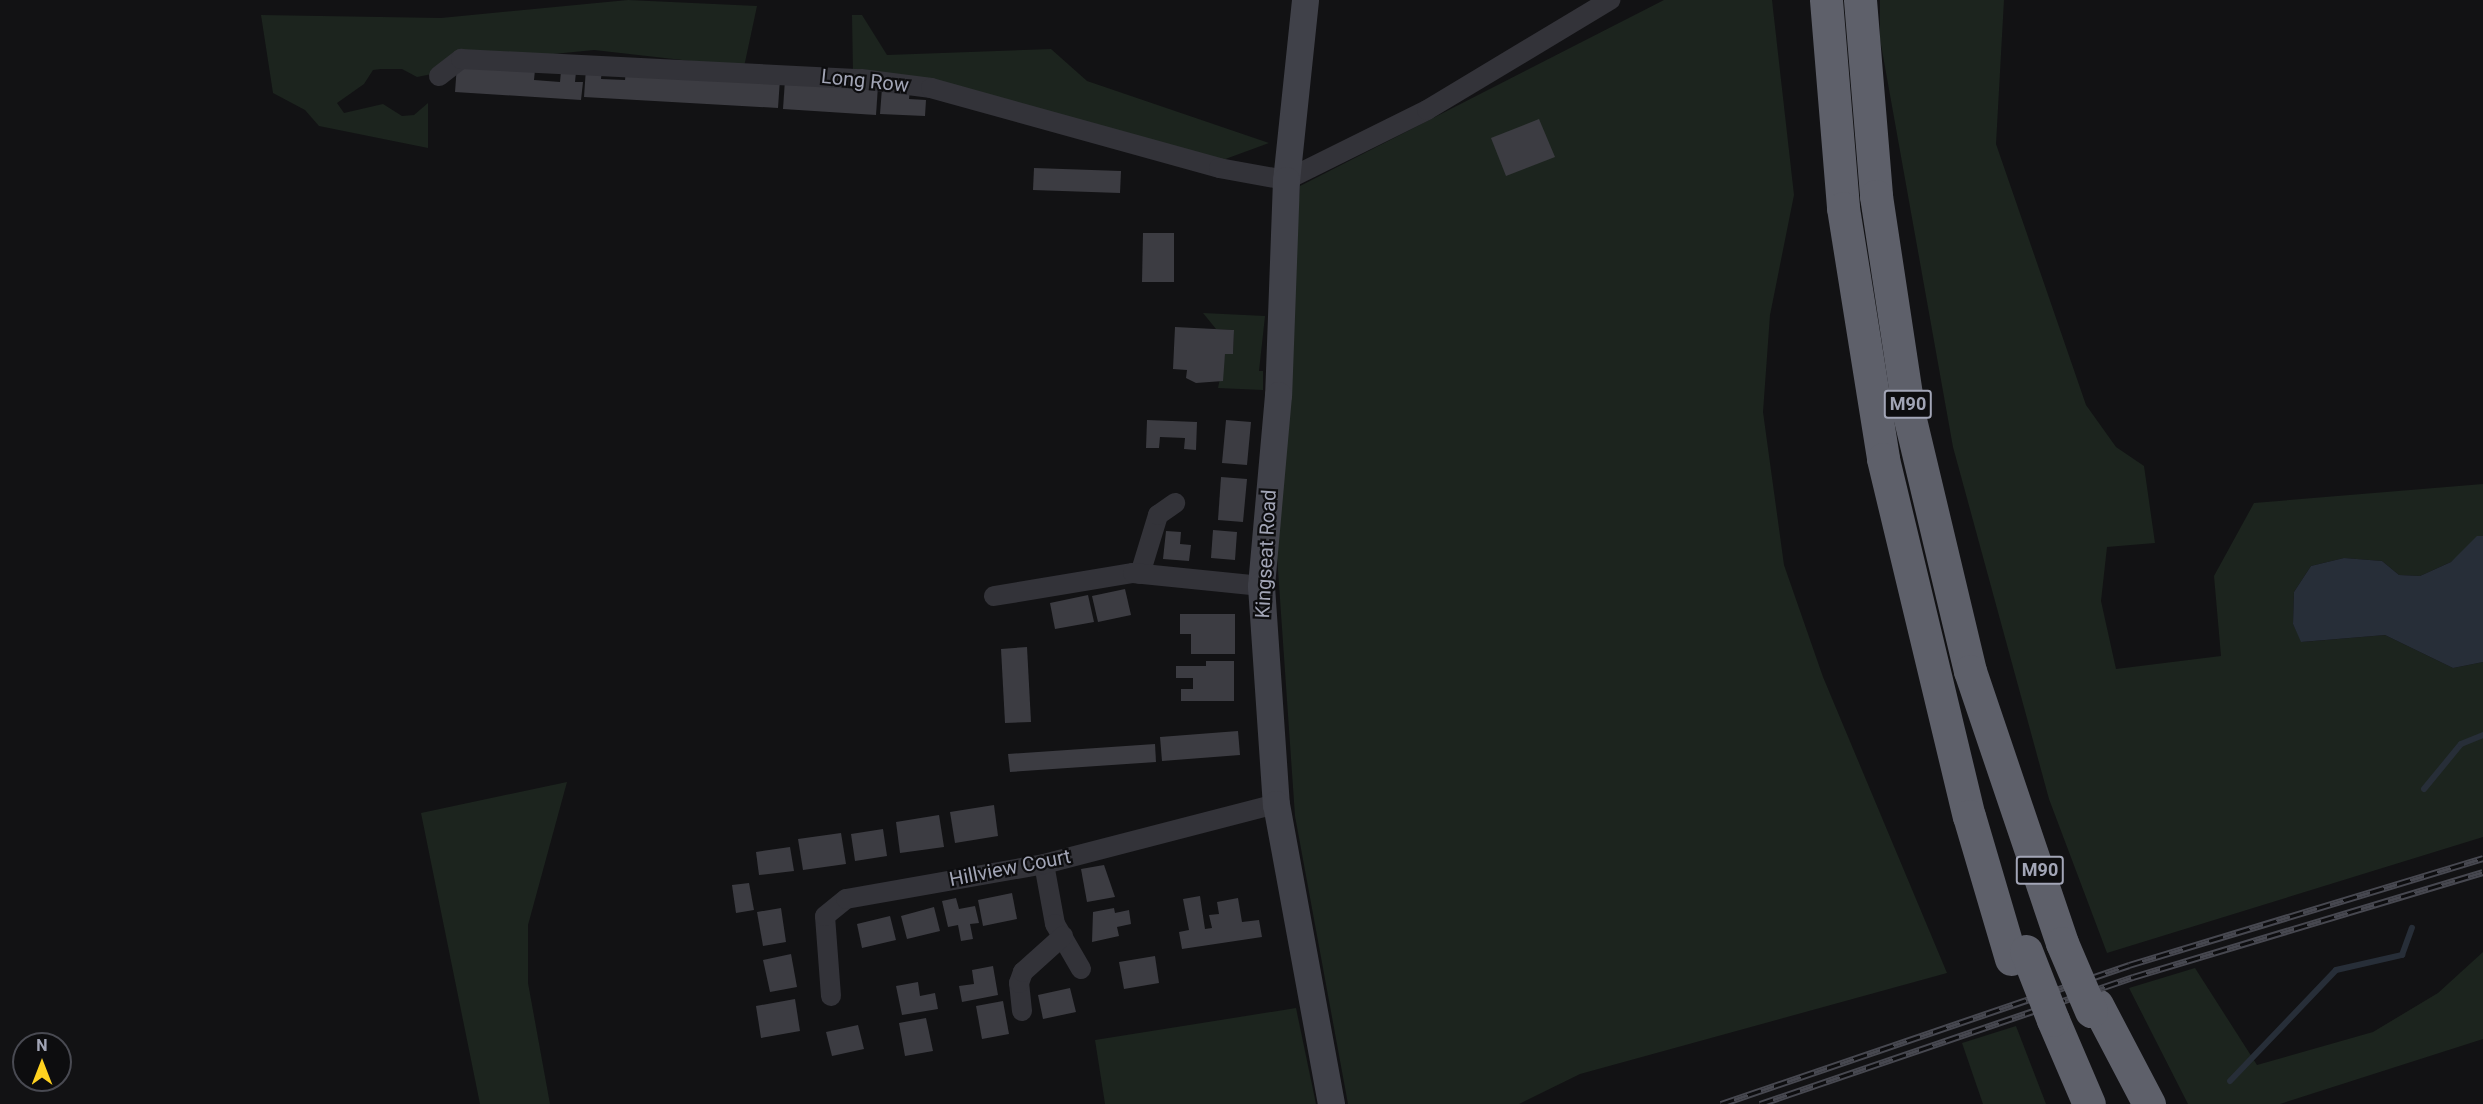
<!DOCTYPE html>
<style>
body{margin:0}
#map{position:relative;width:2483px;height:1104px;overflow:hidden;background:#121214;font-family:Roboto,sans-serif}
div>[style]{position:absolute}
.green>*{inset:0;background:#1c241e}
.water>*{inset:0;background:#272e38}
.stream>*{height:6px;margin:-3px;padding:0 3px;transform-origin:3px;border-radius:3px;background:#272e38}
.building>*{inset:0;background:#3c3c42}
.street>*{height:20px;margin:-10px;padding:0 10px;transform-origin:10px;border-radius:10px;background:#333339}
.secondary>*{height:27px;margin:-13.5px;padding:0 13.5px;transform-origin:13.5px;border-radius:13.5px;background:#404149}
.highway>*{height:33px;margin:-16.5px;padding:0 16.5px;transform-origin:16.5px;border-radius:16.5px;background:#5e606a}
.rail>*{height:7px;margin-top:-3.5px;transform-origin:0;background:repeating-linear-gradient(90deg,#0d0d0f 0 14px,#474850 0 28px);box-sizing:border-box;border-block:2px solid #474850}
.highway-bridge>*{height:33px;margin:-16.5px;padding:0 16.5px;transform-origin:16.5px;border-radius:16.5px;background:#5e606a}
span{translate:-50% -50%;white-space:nowrap;text-align:center;line-height:1.15;-webkit-text-stroke:4.5px #0d0d0f;paint-order:stroke}
.shield-label span{padding:2px 4px;background:#0d0d0f;border:2px solid;border-radius:4px;-webkit-text-stroke-width:0}
.shield-label{font-size:18px;color:#a2a5b6;font-weight:700}
.street-label{font-size:20px;color:#a2a5b6}
.north{position:absolute;left:12px;top:1032px;width:60px;height:60px;box-sizing:border-box;background:#0d0d0f;border:2px solid #494a52;border-radius:50%;rotate:0deg;font-size:16px;font-weight:700;line-height:24px;text-align:center;color:#a2a5b6}
.north::after{content:'';display:block;margin:auto;width:21px;height:27px;background:#ffd21f;clip-path:polygon(50% 0,100% 100%,50% 72%,0 100%)}
</style>
<div id="map">
<div class="green">
<div style="clip-path:polygon(628px 0,757px 6px,744px 67px,594px 50px,513px 58px,417px 77px,402px 69px,381px 69px,373px 70px,364px 84px,337px 103px,344px 113px,383px 104px,402px 116px,414px 115px,428px 103px,428px 148px,319px 126px,305px 110px,273px 93px,261px 15px,441px 18px)"></div>
<div style="clip-path:polygon(1664px 0,1772px 0,1794px 195px,1770px 315px,1763px 412px,1784px 565px,1823px 677px,1947px 973px,1580px 1074px,1519px 1104px,1348px 1104px,1295px 816px,1276px 541px,1300px 186px)"></div>
<div style="clip-path:polygon(1880px 0,2004px 0,1996px 144px,2086px 405px,2116px 447px,2144px 466px,2155px 543px,2107px 547px,2101px 601px,2116px 669px,2221px 656px,2214px 576px,2254px 503px,2483px 484px,2483px 536px,2451px 562px,2420px 576px,2399px 575px,2382px 561px,2344px 558px,2311px 566px,2294px 592px,2293px 624px,2302px 642px,2385px 635px,2453px 668px,2483px 662px,2483px 837px,2107px 953px,2049px 799px,1953px 447px,1880px 39px)"></div>
<div style="clip-path:polygon(852px 15px,862px 15px,887px 55px,1051px 49px,1087px 81px,1269px 143px,1220px 161px,853px 73px)"></div>
<div style="clip-path:polygon(1203px 313px,1265px 316px,1259px 371px,1263px 371px,1263px 390px,1218px 388px,1225px 354px,1233px 354px,1234px 330px,1216px 329px)"></div>
<div style="clip-path:polygon(567px 782px,528px 925px,528px 983px,550px 1104px,480px 1104px,421px 813px)"></div>
<div style="clip-path:polygon(2483px 952px,2483px 1039px,2280px 1104px,2188px 1104px,2129px 988px,2195px 968px,2257px 1065px,2373px 1032px,2438px 993px)"></div>
<div style="clip-path:polygon(1296px 1008px,1316px 1104px,1105px 1104px,1095px 1040px)"></div>
<div style="clip-path:polygon(2016px 1026px,2046px 1104px,1983px 1104px,1962px 1043px)"></div>
</div>
<div class="water">
<div style="clip-path:polygon(2477px 536px,2483px 536px,2483px 662px,2453px 668px,2385px 635px,2301px 642px,2293px 624px,2294px 592px,2311px 566px,2344px 558px,2382px 561px,2399px 575px,2420px 576px,2451px 562px)"></div>
</div>
<div class="stream">
<div style="left:2424px;top:789px;width:58px;rotate:-50.6deg"></div>
<div style="left:2461px;top:744px;width:24px;rotate:-22deg"></div>
<div style="left:2230px;top:1081px;width:153px;rotate:-46.3deg"></div>
<div style="left:2336px;top:970px;width:68px;rotate:-12.8deg"></div>
<div style="left:2402px;top:955px;width:29px;rotate:-70deg"></div>
</div>
<div class="building">
<div style="clip-path:polygon(457px 65px,535px 70px,534px 80px,560px 82px,561px 71px,576px 72px,575px 82px,583px 82px,581px 100px,455px 92px)"></div>
<div style="clip-path:polygon(586px 68px,602px 69px,601px 79px,625px 80px,626px 70px,780px 79px,778px 108px,584px 97px)"></div>
<div style="clip-path:polygon(785px 80px,878px 86px,876px 115px,783px 109px)"></div>
<div style="clip-path:polygon(882px 88px,910px 89px,909px 99px,926px 100px,925px 116px,880px 114px)"></div>
<div style="clip-path:polygon(1539px 119px,1555px 157px,1506px 176px,1491px 138px)"></div>
<div style="clip-path:polygon(1034px 168px,1121px 171px,1120px 193px,1033px 190px)"></div>
<div style="clip-path:polygon(1143px 233px,1174px 233px,1174px 282px,1142px 282px)"></div>
<div style="clip-path:polygon(1175px 327px,1234px 330px,1233px 354px,1225px 354px,1223px 381px,1196px 383px,1186px 378px,1187px 370px,1173px 369px)"></div>
<div style="clip-path:polygon(1147px 420px,1197px 422px,1196px 450px,1184px 449px,1185px 438px,1160px 437px,1159px 448px,1146px 448px)"></div>
<div style="clip-path:polygon(1226px 420px,1251px 422px,1247px 465px,1222px 463px)"></div>
<div style="clip-path:polygon(1221px 477px,1247px 479px,1243px 522px,1218px 520px)"></div>
<div style="clip-path:polygon(1213px 530px,1237px 532px,1235px 560px,1211px 558px)"></div>
<div style="clip-path:polygon(1166px 531px,1181px 532px,1180px 544px,1191px 545px,1189px 561px,1163px 559px)"></div>
<div style="clip-path:polygon(1125px 589px,1131px 615px,1098px 622px,1092px 596px)"></div>
<div style="clip-path:polygon(1088px 595px,1094px 622px,1055px 629px,1050px 603px)"></div>
<div style="clip-path:polygon(1180px 614px,1235px 614px,1235px 654px,1191px 654px,1191px 634px,1180px 634px)"></div>
<div style="clip-path:polygon(1027px 647px,1031px 722px,1005px 723px,1001px 649px)"></div>
<div style="clip-path:polygon(1206px 661px,1234px 661px,1234px 701px,1181px 701px,1181px 689px,1193px 689px,1193px 678px,1176px 678px,1176px 666px,1206px 666px)"></div>
<div style="clip-path:polygon(1238px 731px,1240px 755px,1162px 761px,1160px 737px)"></div>
<div style="clip-path:polygon(1155px 744px,1156px 762px,1010px 772px,1008px 754px)"></div>
<div style="clip-path:polygon(994px 805px,998px 836px,955px 843px,950px 812px)"></div>
<div style="clip-path:polygon(939px 815px,944px 847px,900px 853px,896px 822px)"></div>
<div style="clip-path:polygon(883px 829px,887px 856px,855px 861px,851px 834px)"></div>
<div style="clip-path:polygon(841px 833px,846px 864px,803px 870px,798px 839px)"></div>
<div style="clip-path:polygon(790px 847px,794px 871px,759px 875px,756px 852px)"></div>
<div style="clip-path:polygon(1104px 865px,1115px 897px,1087px 902px,1081px 869px)"></div>
<div style="clip-path:polygon(749px 883px,754px 910px,736px 913px,732px 885px)"></div>
<div style="clip-path:polygon(1012px 893px,1017px 919px,983px 926px,978px 900px)"></div>
<div style="clip-path:polygon(1200px 896px,1205px 929px,1212px 928px,1209px 915px,1219px 914px,1217px 902px,1238px 898px,1242px 922px,1259px 920px,1262px 937px,1182px 949px,1179px 932px,1189px 930px,1183px 899px)"></div>
<div style="clip-path:polygon(956px 898px,959px 909px,975px 906px,979px 923px,970px 924px,973px 939px,961px 941px,958px 925px,948px 927px,942px 901px)"></div>
<div style="clip-path:polygon(934px 907px,940px 931px,907px 939px,901px 916px)"></div>
<div style="clip-path:polygon(781px 908px,786px 942px,763px 946px,757px 912px)"></div>
<div style="clip-path:polygon(1114px 908px,1115px 913px,1129px 910px,1131px 924px,1117px 927px,1119px 936px,1092px 942px,1093px 912px)"></div>
<div style="clip-path:polygon(890px 916px,896px 940px,862px 948px,857px 924px)"></div>
<div style="clip-path:polygon(791px 954px,797px 987px,770px 992px,763px 960px)"></div>
<div style="clip-path:polygon(1155px 956px,1159px 983px,1124px 989px,1119px 962px)"></div>
<div style="clip-path:polygon(993px 966px,998px 995px,962px 1002px,959px 986px,974px 984px,972px 970px)"></div>
<div style="clip-path:polygon(918px 982px,920px 996px,935px 993px,938px 1009px,902px 1015px,896px 986px)"></div>
<div style="clip-path:polygon(1070px 988px,1076px 1012px,1043px 1019px,1038px 995px)"></div>
<div style="clip-path:polygon(795px 999px,800px 1031px,761px 1038px,756px 1006px)"></div>
<div style="clip-path:polygon(1003px 1001px,1009px 1034px,982px 1039px,976px 1006px)"></div>
<div style="clip-path:polygon(926px 1018px,933px 1051px,905px 1056px,899px 1023px)"></div>
<div style="clip-path:polygon(858px 1025px,864px 1049px,832px 1056px,826px 1032px)"></div>
</div>
<div class="street">
<div style="left:439px;top:76px;width:28px;rotate:-38deg"></div>
<div style="left:461px;top:59px;width:400px;rotate:2.9deg"></div>
<div style="left:861px;top:79px;width:71px;rotate:7.3deg"></div>
<div style="left:931px;top:88px;width:299px;rotate:15.5deg"></div>
<div style="left:1219px;top:168px;width:68px;rotate:10.2deg"></div>
<div style="left:1286px;top:180px;width:157px;rotate:-26.4deg"></div>
<div style="left:1427px;top:110px;width:214px;rotate:-31deg"></div>
<div style="left:1140px;top:574px;width:62px;rotate:-73deg"></div>
<div style="left:1158px;top:515px;width:21px;rotate:-35deg"></div>
<div style="left:994px;top:596px;width:141px;rotate:-9.4deg"></div>
<div style="left:1133px;top:573px;width:129px;rotate:5.8deg"></div>
<div style="left:1044px;top:864px;width:61px;rotate:79.6deg"></div>
<div style="left:1055px;top:924px;width:52px;rotate:60deg"></div>
<div style="left:831px;top:996px;width:80px;rotate:-94.3deg"></div>
<div style="left:825px;top:916px;width:27px;rotate:-39deg"></div>
<div style="left:846px;top:899px;width:201px;rotate:-10deg"></div>
<div style="left:1044px;top:864px;width:240px;rotate:-14.5deg"></div>
<div style="left:1022px;top:1011px;width:28px;rotate:-96deg"></div>
<div style="left:1019px;top:983px;width:12px;rotate:-70deg"></div>
<div style="left:1023px;top:972px;width:54px;rotate:-42deg"></div>
</div>
<div class="secondary">
<div style="left:1305px;top:0;width:181px;rotate:96deg"></div>
<div style="left:1286px;top:180px;width:215px;rotate:92.1deg"></div>
<div style="left:1278px;top:395px;width:192px;rotate:95.1deg"></div>
<div style="left:1261px;top:586px;width:219px;rotate:86.1deg"></div>
<div style="left:1276px;top:804px;width:305px;rotate:79.6deg"></div>
</div>
<div class="highway">
<div style="left:1826px;top:0;width:209px;rotate:85.3deg"></div>
<div style="left:1843px;top:208px;width:254px;rotate:80.9deg"></div>
<div style="left:1883px;top:459px;width:367px;rotate:76.5deg"></div>
<div style="left:1969px;top:816px;width:149px;rotate:73.6deg"></div>
<div style="left:1860px;top:0;width:197px;rotate:85.3deg"></div>
<div style="left:1876px;top:196px;width:221px;rotate:81.4deg"></div>
<div style="left:1909px;top:415px;width:263px;rotate:76.6deg"></div>
<div style="left:1970px;top:671px;width:287px;rotate:71.3deg"></div>
<div style="left:2097px;top:1005px;width:112px;rotate:62.3deg"></div>
<div style="left:2053px;top:1020px;width:91px;rotate:66.8deg"></div>
</div>
<div class="rail">
<div style="left:1721px;top:1104px;width:431px;rotate:-18.8deg"></div>
<div style="left:2129px;top:965px;width:370px;rotate:-16.8deg"></div>
<div style="left:1760px;top:1104px;width:394px;rotate:-18.8deg"></div>
<div style="left:2133px;top:977px;width:365px;rotate:-16.7deg"></div>
</div>
<div class="highway-bridge">
<div style="left:2062px;top:943px;width:74px;rotate:66.9deg"></div>
<div style="left:2026px;top:951px;width:74px;rotate:68.6deg"></div>
</div>
<div class="shield-label">
<span style="left:1908px;top:404px">M90</span>
<span style="left:2040px;top:870px">M90</span>
</div>
<div class="street-label">
<span style="left:865px;top:81px;rotate:6deg">Long Row</span>
<span style="left:1266px;top:554px;rotate:-87deg">Kingseat Road</span>
<span style="left:1010px;top:868px;rotate:-11deg">Hillview Court</span>
</div>
<div class="north">N</div>
</div>
